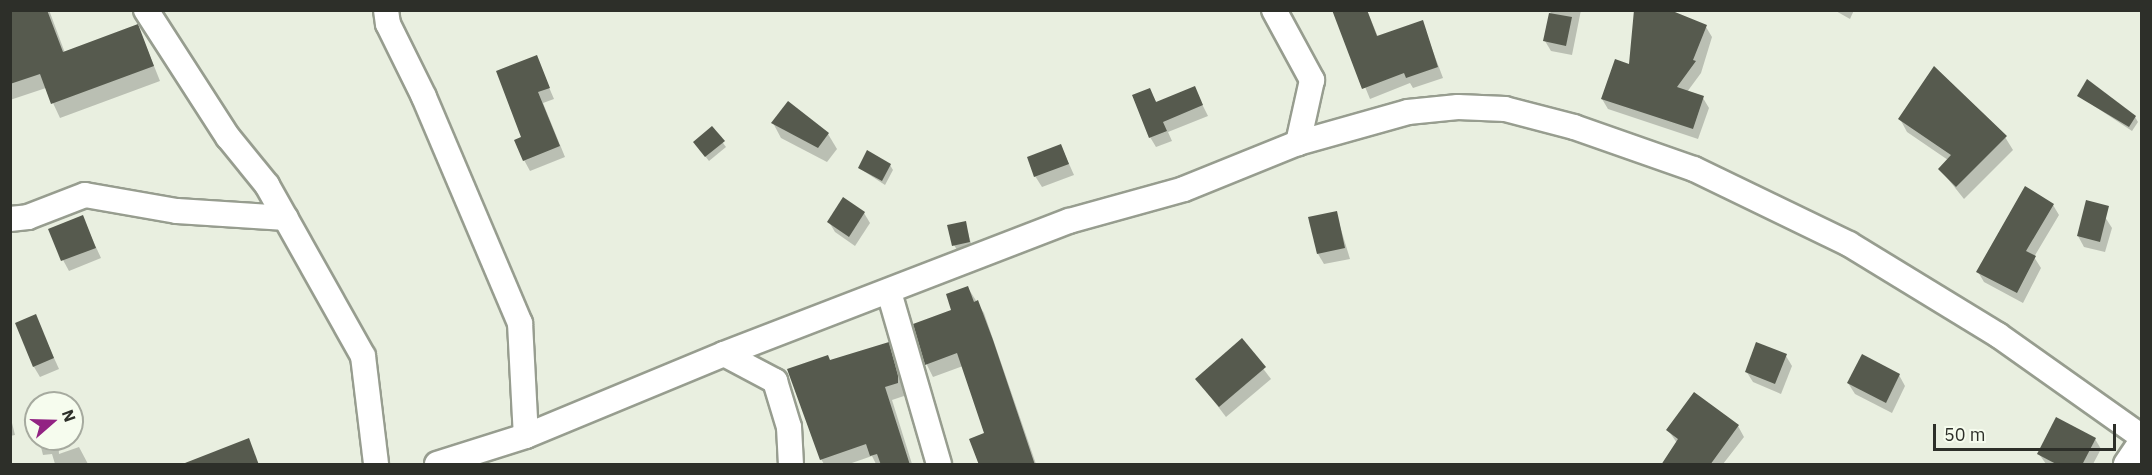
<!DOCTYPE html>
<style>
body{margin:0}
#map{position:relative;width:2152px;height:475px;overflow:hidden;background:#e9efe0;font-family:"IBM Plex Sans",sans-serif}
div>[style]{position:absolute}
.shadow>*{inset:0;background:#0003}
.building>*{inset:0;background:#565a4e}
.roads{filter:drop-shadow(2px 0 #979d8f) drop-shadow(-2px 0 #979d8f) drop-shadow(0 2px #979d8f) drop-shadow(0 -2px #979d8f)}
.minor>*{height:24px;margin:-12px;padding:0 12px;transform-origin:12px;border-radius:12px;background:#fff}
span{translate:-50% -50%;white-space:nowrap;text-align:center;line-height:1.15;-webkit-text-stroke:6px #f6fcee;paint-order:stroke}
.frame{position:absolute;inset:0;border:12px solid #2d2f29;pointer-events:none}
.north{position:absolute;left:24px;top:391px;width:60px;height:60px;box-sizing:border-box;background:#f6fcee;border:2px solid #a6aa9f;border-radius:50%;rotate:70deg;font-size:16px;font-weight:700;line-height:24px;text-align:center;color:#2d2f29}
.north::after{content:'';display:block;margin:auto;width:21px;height:27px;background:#922383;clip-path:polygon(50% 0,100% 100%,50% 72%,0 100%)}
.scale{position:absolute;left:1933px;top:424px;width:183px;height:27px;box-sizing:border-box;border:3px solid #2d2f29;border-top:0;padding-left:8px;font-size:18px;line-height:21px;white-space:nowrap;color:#2d2f29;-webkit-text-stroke:4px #f6fcee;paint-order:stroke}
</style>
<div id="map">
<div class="shadow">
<div style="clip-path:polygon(10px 10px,49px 10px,65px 53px,138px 26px,160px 81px,60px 118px,46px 88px,10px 100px)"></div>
<div style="clip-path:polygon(1367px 10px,1378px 37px,1422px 22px,1443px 78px,1413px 88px,1410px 83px,1370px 99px,1334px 11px)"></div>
<div style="clip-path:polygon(1551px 10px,1581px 10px,1572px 55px,1551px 51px,1545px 41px)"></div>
<div style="clip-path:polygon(1834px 10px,1854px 10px,1850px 19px)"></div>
<div style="clip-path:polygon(1706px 27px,1712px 37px,1701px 73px,1687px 92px,1703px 98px,1709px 108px,1698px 139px,1608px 109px,1602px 99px,1630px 66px)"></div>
<div style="clip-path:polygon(536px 57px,554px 99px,543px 103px,565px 157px,530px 171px,524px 160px,523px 138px)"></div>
<div style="clip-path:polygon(1194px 88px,1208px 116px,1168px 132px,1172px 141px,1156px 147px,1150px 137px,1149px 90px,1157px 103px)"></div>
<div style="clip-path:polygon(2079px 96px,2135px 117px,2138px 122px,2132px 131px)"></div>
<div style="clip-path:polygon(1900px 119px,2005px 137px,2013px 150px,1964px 199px,1940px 169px,1948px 160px,1907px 132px)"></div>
<div style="clip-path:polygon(773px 123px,828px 134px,837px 149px,827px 162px,781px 138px)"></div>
<div style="clip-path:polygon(712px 128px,726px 147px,709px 161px,698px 147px)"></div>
<div style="clip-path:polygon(1061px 146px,1074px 175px,1042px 187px,1035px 176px)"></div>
<div style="clip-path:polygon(890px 165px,893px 170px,885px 185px,859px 168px)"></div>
<div style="clip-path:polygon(2053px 205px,2059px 215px,2034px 257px,2041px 268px,2023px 303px,1984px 282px,1978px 272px)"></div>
<div style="clip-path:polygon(864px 213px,870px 223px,855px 246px,835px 232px,829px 222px)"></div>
<div style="clip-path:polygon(1336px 213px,1350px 259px,1324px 264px,1318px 254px)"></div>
<div style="clip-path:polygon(82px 217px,101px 258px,69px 271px,63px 260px)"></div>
<div style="clip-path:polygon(2105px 217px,2112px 228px,2105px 252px,2084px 247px,2078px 236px)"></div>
<div style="clip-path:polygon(965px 222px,972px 247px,957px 250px,954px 245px)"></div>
<div style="clip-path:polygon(968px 288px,984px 313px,1036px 464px,981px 464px,985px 434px,963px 366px,933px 377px,927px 365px,915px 325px,953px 311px)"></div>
<div style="clip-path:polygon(35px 316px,59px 369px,40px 377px,34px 367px)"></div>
<div style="clip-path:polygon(1242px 341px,1271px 379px,1226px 417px,1197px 379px)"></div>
<div style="clip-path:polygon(888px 344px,905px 389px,904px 396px,892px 400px,912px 464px,876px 464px,872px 456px,849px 464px,824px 464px,821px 459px,830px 362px)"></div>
<div style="clip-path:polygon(1786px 356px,1792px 366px,1781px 394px,1753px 382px,1746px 371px)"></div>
<div style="clip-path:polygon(1899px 375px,1905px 386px,1892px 413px,1855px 394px,1848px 383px)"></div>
<div style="clip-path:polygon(1695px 394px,1738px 426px,1744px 437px,1723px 464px,1663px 464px,1677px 443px,1668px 430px)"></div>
<div style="clip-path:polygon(10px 415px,15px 435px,10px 436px)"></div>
<div style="clip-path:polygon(39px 439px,58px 439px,59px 454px,79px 447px,88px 464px,55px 464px,52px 454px,43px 455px)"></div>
<div style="clip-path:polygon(2095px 439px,2101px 449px,2093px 464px,2046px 464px,2039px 454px)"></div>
</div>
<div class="building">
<div style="clip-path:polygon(10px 10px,47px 10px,63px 52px,138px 24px,154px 66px,51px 104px,40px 74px,10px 84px)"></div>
<div style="clip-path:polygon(1332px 10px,1367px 10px,1377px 36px,1423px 20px,1438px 67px,1406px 78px,1404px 73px,1362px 89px)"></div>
<div style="clip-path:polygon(1634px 10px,1670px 10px,1707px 25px,1693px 60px,1696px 61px,1677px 87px,1704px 96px,1693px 129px,1601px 99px,1615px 59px,1629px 64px)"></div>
<div style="clip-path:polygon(1549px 13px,1572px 17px,1566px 46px,1543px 41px)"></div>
<div style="clip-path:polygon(537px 55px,550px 88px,538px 92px,560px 146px,523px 161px,514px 140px,521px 137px,496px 71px)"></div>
<div style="clip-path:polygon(1934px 66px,2007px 136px,1956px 187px,1938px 169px,1951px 155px,1898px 119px)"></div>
<div style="clip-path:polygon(2087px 79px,2136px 116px,2129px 127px,2077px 96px)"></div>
<div style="clip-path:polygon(1195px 86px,1203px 105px,1163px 122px,1167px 131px,1149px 138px,1132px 95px,1150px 88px,1156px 102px)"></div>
<div style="clip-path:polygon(788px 101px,829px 133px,818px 148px,771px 123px)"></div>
<div style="clip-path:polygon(712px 126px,725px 141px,705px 157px,693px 142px)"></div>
<div style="clip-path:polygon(1061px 144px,1069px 164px,1034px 177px,1027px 157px)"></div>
<div style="clip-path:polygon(867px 150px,891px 164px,882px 181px,858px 168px)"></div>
<div style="clip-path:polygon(2025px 186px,2054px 204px,2026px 251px,2036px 256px,2017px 293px,1976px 272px)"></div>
<div style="clip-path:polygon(843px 197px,865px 212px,849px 237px,827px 222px)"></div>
<div style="clip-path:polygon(2086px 200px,2109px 206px,2100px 242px,2077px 236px)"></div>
<div style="clip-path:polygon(1337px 211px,1345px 248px,1317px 254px,1308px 217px)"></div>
<div style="clip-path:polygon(83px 215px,96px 248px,61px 261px,48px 229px)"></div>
<div style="clip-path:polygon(966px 221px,970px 242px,952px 246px,947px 225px)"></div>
<div style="clip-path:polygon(968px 286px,974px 302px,978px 300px,993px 340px,1035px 465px,979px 465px,969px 439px,984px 433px,957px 353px,925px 365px,913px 324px,951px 310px,946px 294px)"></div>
<div style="clip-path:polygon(36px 314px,54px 358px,33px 367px,15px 323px)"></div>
<div style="clip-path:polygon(1242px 338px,1266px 367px,1219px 407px,1195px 379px)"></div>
<div style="clip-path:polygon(889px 342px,898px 376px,898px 383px,885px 387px,910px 465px,881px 465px,877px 454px,870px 456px,866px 444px,820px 460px,787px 369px,828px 355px,830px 360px)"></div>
<div style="clip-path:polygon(1756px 342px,1787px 354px,1775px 384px,1745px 372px)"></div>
<div style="clip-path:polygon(1862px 354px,1900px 374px,1886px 403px,1847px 383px)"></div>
<div style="clip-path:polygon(1694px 392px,1739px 425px,1710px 465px,1661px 465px,1678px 439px,1666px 430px)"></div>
<div style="clip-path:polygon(2056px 417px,2096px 438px,2082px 465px,2058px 465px,2037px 454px)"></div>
<div style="clip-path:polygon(249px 438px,259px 465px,185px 465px,185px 463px)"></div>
</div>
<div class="roads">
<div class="minor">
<div style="left:146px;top:10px;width:151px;rotate:57.2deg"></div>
<div style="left:228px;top:137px;width:62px;rotate:50.9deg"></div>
<div style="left:267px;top:185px;width:196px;rotate:60.7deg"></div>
<div style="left:363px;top:356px;width:109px;rotate:83.1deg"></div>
<div style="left:386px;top:10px;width:14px;rotate:82deg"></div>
<div style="left:388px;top:24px;width:81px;rotate:63.7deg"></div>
<div style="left:424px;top:97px;width:246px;rotate:67deg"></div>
<div style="left:520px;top:323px;width:113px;rotate:87deg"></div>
<div style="left:1274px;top:10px;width:80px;rotate:61.5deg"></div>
<div style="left:1312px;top:80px;width:65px;rotate:102.5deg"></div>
<div style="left:10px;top:219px;width:18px;rotate:-6deg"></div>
<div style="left:28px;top:217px;width:61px;rotate:-21.1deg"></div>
<div style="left:85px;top:195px;width:93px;rotate:9.9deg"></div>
<div style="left:177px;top:211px;width:109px;rotate:3.7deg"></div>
<div style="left:889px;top:292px;width:179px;rotate:73.8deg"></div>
<div style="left:724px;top:354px;width:58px;rotate:27.9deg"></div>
<div style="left:775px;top:381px;width:48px;rotate:73.1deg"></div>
<div style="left:789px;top:427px;width:37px;rotate:87deg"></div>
<div style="left:437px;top:464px;width:93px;rotate:-17.5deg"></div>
<div style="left:526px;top:436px;width:214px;rotate:-22.5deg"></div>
<div style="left:724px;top:354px;width:370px;rotate:-21.1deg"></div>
<div style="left:1069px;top:221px;width:119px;rotate:-15.5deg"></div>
<div style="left:1184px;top:189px;width:123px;rotate:-22deg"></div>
<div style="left:1298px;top:143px;width:114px;rotate:-15.7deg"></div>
<div style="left:1408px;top:112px;width:50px;rotate:-5.7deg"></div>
<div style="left:1458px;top:107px;width:47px;rotate:2.4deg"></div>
<div style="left:1505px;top:109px;width:71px;rotate:14.6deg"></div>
<div style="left:1574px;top:127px;width:127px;rotate:19.3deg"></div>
<div style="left:1694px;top:169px;width:172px;rotate:25.8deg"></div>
<div style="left:1849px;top:244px;width:175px;rotate:31.4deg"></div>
<div style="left:1998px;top:335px;width:176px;rotate:35.3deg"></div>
<div style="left:2126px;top:464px;width:29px;rotate:-56deg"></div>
</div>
</div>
<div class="frame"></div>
<div class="north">N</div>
<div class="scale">50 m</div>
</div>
